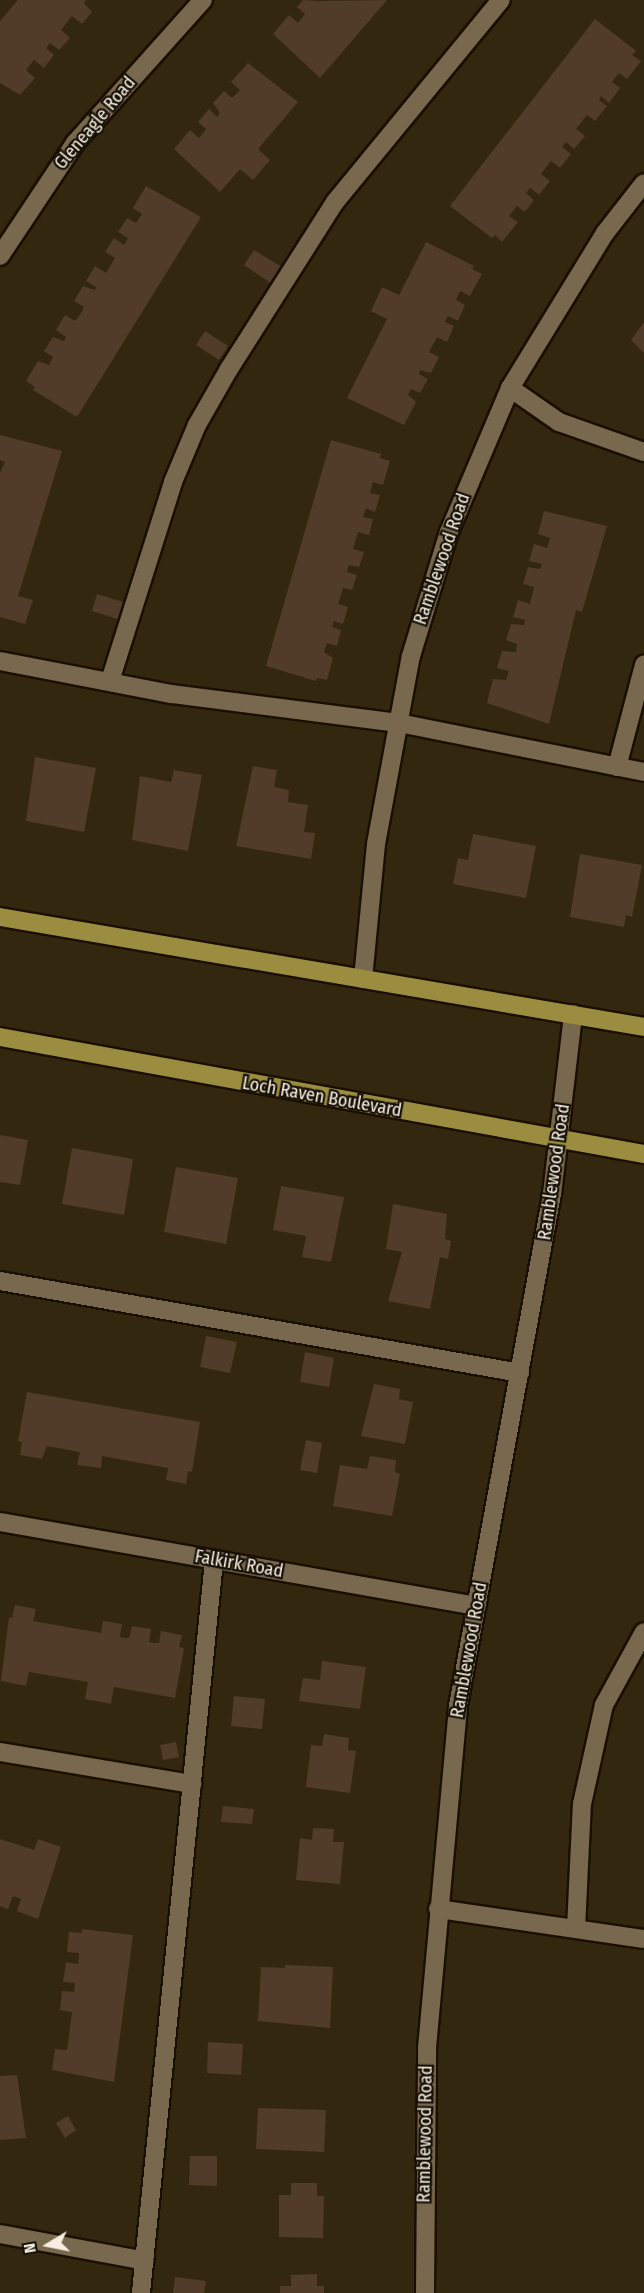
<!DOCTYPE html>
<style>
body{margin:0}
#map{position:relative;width:644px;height:2293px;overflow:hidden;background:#34270f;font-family:"Fira Sans Condensed",sans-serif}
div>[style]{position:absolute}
.building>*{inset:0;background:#513b29}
.roads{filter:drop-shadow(2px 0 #1b0f00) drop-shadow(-2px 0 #1b0f00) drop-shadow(0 2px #1b0f00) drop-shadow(0 -2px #1b0f00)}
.minor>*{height:18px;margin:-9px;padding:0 9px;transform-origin:9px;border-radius:9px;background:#77684e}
.major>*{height:18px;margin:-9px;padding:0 9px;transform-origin:9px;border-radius:9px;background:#9a8d3f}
span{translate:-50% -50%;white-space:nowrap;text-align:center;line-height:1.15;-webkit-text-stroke:4.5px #171107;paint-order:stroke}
.street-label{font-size:18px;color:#f8efe1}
.north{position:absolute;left:18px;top:2215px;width:60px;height:60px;-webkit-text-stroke:4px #171107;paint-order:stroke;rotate:260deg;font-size:16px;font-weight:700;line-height:24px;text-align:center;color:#f8efe1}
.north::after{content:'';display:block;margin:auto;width:21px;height:27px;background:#f8efe1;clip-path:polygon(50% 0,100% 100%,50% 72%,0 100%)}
</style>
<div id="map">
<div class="building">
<div style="clip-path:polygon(18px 0,86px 0,84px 3px,92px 12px,82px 24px,72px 16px,61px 30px,70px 38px,59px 50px,50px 43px,46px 48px,54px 55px,44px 68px,34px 60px,26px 70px,35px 78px,20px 95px,0 83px,0 21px)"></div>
<div style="clip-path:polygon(303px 0,317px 1px,387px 0,320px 78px,273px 34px,289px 15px,298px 23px,302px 18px,305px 14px,297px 7px)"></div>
<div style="clip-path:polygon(595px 19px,636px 51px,632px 55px,641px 61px,627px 79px,619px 73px,612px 82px,620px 88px,609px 103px,601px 96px,599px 100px,607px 106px,595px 121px,587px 115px,576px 129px,585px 136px,574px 149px,566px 142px,562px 147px,571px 154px,560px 168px,551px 161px,541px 174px,550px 181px,539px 195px,530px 188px,526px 193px,534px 200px,525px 212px,517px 206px,509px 216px,518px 222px,502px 242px,495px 235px,492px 238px,450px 206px)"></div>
<div style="clip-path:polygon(248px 63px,298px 102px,258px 149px,270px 160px,253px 180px,240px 169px,220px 192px,174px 149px,190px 130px,199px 138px,206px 129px,198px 122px,209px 109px,217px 117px,220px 113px,213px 103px,224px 91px,232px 98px,240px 90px,231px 82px)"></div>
<div style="clip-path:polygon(146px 186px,201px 217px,77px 417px,33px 390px,35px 387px,26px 381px,38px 361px,49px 365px,53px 357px,44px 351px,53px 337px,64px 341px,66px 337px,56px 330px,65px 315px,75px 321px,80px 315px,84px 307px,74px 301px,83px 286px,95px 290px,96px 287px,86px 281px,95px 266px,106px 273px,115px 258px,105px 252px,114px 238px,124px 245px,128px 238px,118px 232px,127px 218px,136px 223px,142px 214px,133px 208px)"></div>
<div style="clip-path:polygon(426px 242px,474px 266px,472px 269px,482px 274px,470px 296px,460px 291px,456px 300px,465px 305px,458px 321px,448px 316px,445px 322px,454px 326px,447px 342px,437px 337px,429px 352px,439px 357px,431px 373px,420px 370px,419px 374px,428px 379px,420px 393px,411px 389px,408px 395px,416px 402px,404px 425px,347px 398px,387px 319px,371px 311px,382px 287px,399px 295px)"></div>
<div style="clip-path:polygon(254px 250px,282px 267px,272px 284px,244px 265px)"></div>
<div style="clip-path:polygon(644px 322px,644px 353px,631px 340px)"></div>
<div style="clip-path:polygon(205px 331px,228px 346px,219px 360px,196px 345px)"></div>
<div style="clip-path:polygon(0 435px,62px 451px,18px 596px,33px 600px,25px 624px,0 617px,0 473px,5px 462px,0 460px)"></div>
<div style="clip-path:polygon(331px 440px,381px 454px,380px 458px,390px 461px,383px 485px,373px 482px,370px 493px,380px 495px,375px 512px,366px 508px,363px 517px,373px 519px,369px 535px,358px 532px,353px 549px,364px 552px,359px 567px,349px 565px,347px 572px,357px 575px,352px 590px,343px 588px,338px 604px,348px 607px,343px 624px,334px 621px,332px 627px,341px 630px,337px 646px,327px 643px,324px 652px,333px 658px,327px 680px,317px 678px,316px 681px,266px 666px)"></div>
<div style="clip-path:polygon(544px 511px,607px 526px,582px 612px,576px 610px,549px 724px,487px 703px,493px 679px,506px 680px,509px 671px,497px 668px,502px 651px,516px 652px,517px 644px,506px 640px,511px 624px,524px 625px,525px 620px,513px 617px,518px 600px,530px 604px,534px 587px,523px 584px,528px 567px,540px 569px,542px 564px,529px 561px,534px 544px,547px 548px,550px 538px,538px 534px)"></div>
<div style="clip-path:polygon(97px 594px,130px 604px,124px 621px,92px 611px)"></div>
<div style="clip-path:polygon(35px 757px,96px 768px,84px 832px,26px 821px)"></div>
<div style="clip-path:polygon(253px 766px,277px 770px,274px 787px,289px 790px,288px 802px,308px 805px,304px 832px,315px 833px,311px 859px,236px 846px)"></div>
<div style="clip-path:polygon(174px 770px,202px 775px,188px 851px,132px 840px,140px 776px,171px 782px)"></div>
<div style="clip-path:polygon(473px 834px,536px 846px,526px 898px,453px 884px,458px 858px,468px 860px)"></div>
<div style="clip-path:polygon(580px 854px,642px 865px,632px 917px,626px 915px,624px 927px,570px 917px)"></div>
<div style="clip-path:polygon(0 1135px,28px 1140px,20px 1185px,0 1182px)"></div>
<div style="clip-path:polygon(72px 1148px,133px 1159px,124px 1215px,62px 1204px)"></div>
<div style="clip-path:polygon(176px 1167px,238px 1178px,226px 1244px,164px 1232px)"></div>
<div style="clip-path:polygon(281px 1186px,344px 1197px,331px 1262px,302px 1257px,306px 1236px,273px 1230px)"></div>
<div style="clip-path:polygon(393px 1204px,447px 1214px,445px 1239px,451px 1241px,448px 1259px,440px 1257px,430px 1309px,388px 1301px,402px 1252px,386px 1249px)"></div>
<div style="clip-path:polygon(206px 1336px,237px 1342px,230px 1373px,200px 1367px)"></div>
<div style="clip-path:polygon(305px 1352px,334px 1358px,329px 1387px,300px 1382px)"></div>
<div style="clip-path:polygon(374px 1384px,400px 1389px,399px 1399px,413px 1402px,405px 1444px,361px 1436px)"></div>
<div style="clip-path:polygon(27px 1392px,200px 1422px,192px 1472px,188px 1471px,186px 1484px,166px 1480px,168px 1468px,102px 1456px,101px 1468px,77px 1465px,80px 1452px,47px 1446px,42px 1459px,20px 1455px,22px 1442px,18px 1441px)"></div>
<div style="clip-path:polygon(306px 1440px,322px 1443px,317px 1473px,300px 1470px)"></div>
<div style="clip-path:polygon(370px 1456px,396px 1460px,395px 1472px,400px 1474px,392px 1516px,333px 1506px,340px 1465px,367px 1469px)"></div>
<div style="clip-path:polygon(15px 1605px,36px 1609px,33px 1621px,101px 1633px,103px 1621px,122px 1624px,120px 1637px,125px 1638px,129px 1638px,132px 1626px,151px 1629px,149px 1642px,154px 1643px,159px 1643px,161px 1631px,182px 1635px,179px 1647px,184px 1648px,175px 1698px,114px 1687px,111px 1704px,85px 1699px,88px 1682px,29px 1672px,26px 1686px,1px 1681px,9px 1617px,12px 1618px)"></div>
<div style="clip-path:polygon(322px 1661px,366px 1667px,360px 1709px,299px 1701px,303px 1678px,320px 1680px)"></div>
<div style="clip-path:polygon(234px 1696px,265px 1699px,262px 1729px,231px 1726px)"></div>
<div style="clip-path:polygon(324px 1734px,349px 1738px,348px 1750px,356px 1751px,350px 1793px,306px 1787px,311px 1745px,322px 1746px)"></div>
<div style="clip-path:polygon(176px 1742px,179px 1757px,163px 1760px,160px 1745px)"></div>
<div style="clip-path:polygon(223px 1806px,254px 1809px,252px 1824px,221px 1822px)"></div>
<div style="clip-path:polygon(313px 1828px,334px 1829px,333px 1842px,344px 1842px,340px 1884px,296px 1880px,300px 1838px,312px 1840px)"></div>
<div style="clip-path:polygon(0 1839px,34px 1850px,38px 1839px,61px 1847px,38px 1919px,17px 1911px,21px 1899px,13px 1896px,8px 1909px,0 1906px)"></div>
<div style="clip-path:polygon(82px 1929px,133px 1935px,114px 2082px,52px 2070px,55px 2049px,67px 2050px,68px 2044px,72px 2012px,60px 2010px,62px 1991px,74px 1992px,75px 1983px,63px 1982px,66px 1962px,78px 1964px,79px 1959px,79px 1953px,67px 1952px,69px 1932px,82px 1933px)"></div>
<div style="clip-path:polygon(285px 1965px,333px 1967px,330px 2028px,258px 2021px,261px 1967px,285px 1968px)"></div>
<div style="clip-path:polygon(208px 2042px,243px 2044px,241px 2075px,207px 2073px)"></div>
<div style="clip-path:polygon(17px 2075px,26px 2138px,0 2140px,0 2076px)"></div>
<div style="clip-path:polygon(258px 2108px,326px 2110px,324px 2152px,256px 2149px)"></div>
<div style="clip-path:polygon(68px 2116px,76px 2130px,65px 2138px,56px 2123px)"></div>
<div style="clip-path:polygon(190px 2156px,217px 2156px,217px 2186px,189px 2185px)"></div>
<div style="clip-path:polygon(291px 2183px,317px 2183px,317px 2196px,324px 2196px,323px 2238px,279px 2237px,279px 2195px,291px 2195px)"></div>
<div style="clip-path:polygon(317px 2274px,317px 2286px,324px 2286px,324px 2293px,280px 2293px,280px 2286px,291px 2286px,291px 2275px)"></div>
<div style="clip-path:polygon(175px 2277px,206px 2281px,204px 2293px,173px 2293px)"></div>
</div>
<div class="roads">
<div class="minor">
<div style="left:0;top:256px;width:136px;rotate:-56.4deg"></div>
<div style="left:75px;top:143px;width:192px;rotate:-48.2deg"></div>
<div style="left:510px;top:388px;width:60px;rotate:34.8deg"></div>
<div style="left:559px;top:422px;width:90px;rotate:19.4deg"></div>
<div style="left:0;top:661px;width:175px;rotate:10.9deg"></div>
<div style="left:172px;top:694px;width:229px;rotate:7.3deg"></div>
<div style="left:399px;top:723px;width:250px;rotate:11.3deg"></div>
<div style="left:110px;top:681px;width:209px;rotate:-72.4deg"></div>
<div style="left:173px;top:482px;width:62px;rotate:-67.2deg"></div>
<div style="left:197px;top:425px;width:64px;rotate:-60.3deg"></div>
<div style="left:229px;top:369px;width:198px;rotate:-57.6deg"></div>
<div style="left:335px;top:202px;width:261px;rotate:-50.6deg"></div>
<div style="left:617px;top:767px;width:106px;rotate:-75.2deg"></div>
<div style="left:363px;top:979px;width:136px;rotate:-84.5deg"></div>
<div style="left:376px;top:844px;width:191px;rotate:-79.5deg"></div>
<div style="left:411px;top:656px;width:130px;rotate:-73deg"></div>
<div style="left:449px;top:532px;width:156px;rotate:-67deg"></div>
<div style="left:510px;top:388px;width:182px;rotate:-58.5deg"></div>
<div style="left:605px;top:233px;width:63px;rotate:-52deg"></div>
<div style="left:0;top:1281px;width:528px;rotate:10.03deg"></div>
<div style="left:0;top:1522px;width:484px;rotate:10deg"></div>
<div style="left:0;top:1752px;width:195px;rotate:9.5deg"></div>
<div style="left:438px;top:1909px;width:208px;rotate:8.3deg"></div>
<div style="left:576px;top:1929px;width:125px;rotate:-87.3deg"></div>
<div style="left:582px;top:1804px;width:101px;rotate:-77.5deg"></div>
<div style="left:604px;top:1705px;width:83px;rotate:-61.3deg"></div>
<div style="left:0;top:2234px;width:147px;rotate:10.5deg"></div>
<div style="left:141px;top:2293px;width:737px;rotate:-84.31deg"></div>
<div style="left:425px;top:2293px;width:245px;rotate:-89.5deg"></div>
<div style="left:427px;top:2048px;width:343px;rotate:-84.8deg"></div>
<div style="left:458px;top:1706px;width:521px;rotate:-79.6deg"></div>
<div style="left:552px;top:1194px;width:181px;rotate:-83.3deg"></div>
</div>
<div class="major">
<div style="left:0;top:917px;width:653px;rotate:9.69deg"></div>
<div style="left:0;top:1037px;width:655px;rotate:10.3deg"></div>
</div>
</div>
<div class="street-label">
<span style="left:95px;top:123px;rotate:-50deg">Gleneagle Road</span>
<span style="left:442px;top:559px;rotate:-71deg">Ramblewood Road</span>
<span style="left:322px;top:1097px;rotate:10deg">Loch Raven Boulevard</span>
<span style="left:554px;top:1172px;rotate:-82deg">Ramblewood Road</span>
<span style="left:239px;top:1564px;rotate:10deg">Falkirk Road</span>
<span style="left:469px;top:1650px;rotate:-80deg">Ramblewood Road</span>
<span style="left:425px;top:2134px;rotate:-89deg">Ramblewood Road</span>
</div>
<div class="north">N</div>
</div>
